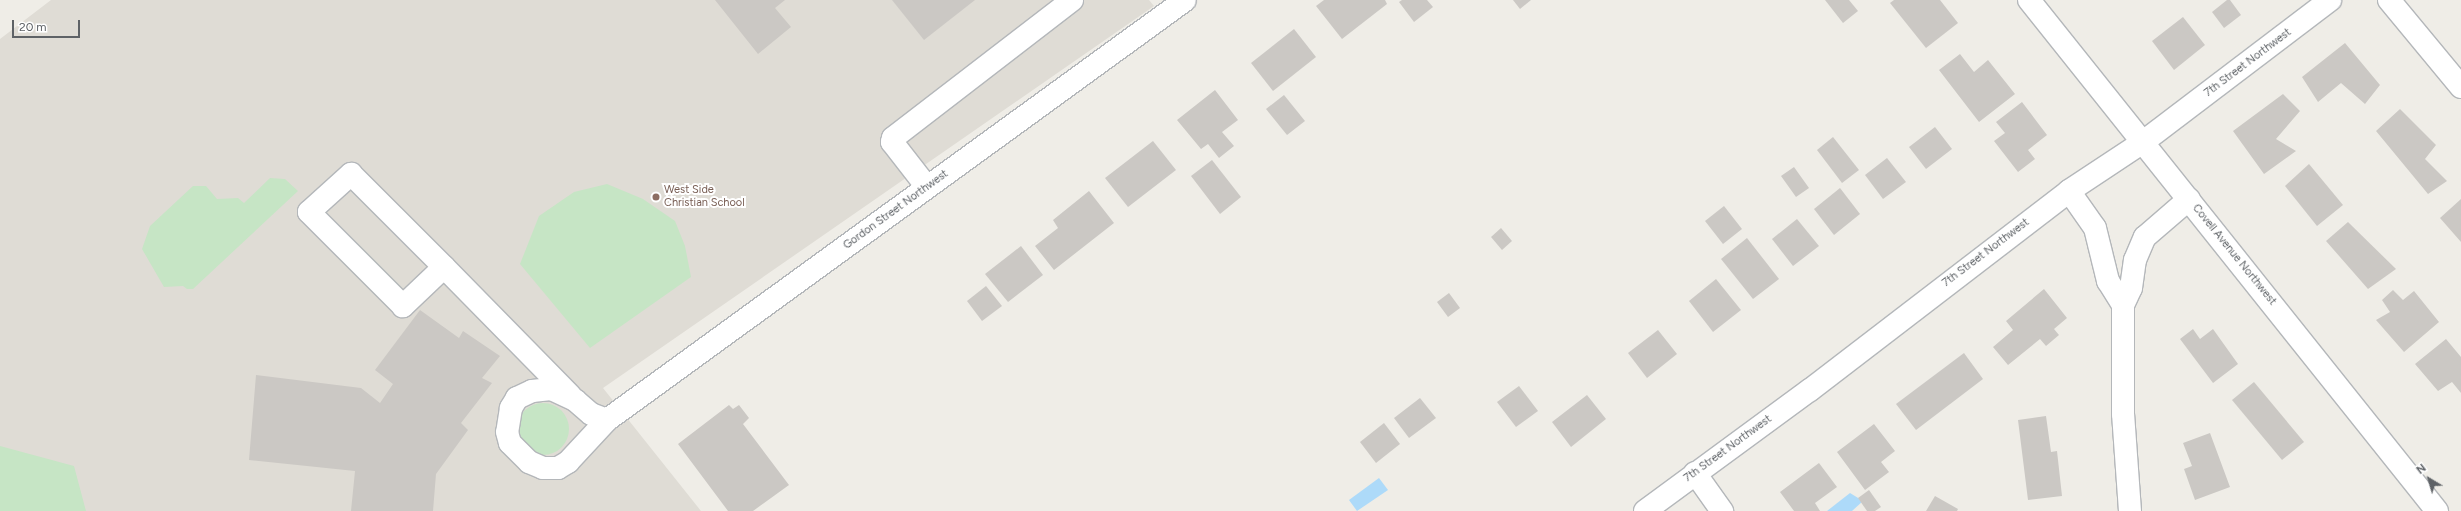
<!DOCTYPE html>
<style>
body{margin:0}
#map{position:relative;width:2461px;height:511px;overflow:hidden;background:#efede7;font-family:Figtree,sans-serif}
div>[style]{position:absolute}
.education>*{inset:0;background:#dfdcd5}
.green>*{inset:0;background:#c6e5c5}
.round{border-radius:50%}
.water>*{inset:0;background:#addaf9}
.building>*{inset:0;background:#cbc8c4}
.roads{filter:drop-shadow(1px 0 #b4b7ba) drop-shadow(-1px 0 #b4b7ba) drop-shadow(0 1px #b4b7ba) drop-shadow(0 -1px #b4b7ba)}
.minor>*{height:22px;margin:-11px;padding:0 11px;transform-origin:11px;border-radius:11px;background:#fff}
.dots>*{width:11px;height:11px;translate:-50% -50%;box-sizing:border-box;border:2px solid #fff;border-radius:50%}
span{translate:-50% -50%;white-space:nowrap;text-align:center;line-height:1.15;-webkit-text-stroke:4px #fff;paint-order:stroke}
.street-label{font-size:11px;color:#5e6266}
.education-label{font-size:11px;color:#785e54}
.left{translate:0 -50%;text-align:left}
.north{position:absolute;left:2409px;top:459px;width:40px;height:40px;-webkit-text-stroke:3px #fff;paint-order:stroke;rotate:322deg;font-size:11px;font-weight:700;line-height:16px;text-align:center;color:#5e6266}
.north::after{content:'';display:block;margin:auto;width:14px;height:18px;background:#5e6266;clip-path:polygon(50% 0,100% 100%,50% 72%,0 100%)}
.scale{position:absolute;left:12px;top:20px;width:68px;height:18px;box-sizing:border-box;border:2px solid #5e6266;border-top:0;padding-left:5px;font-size:12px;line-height:14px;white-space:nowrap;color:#5e6266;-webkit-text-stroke:3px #fff;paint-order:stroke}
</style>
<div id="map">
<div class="education">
<div style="clip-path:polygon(51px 0,1149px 0,1154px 6px,603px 388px,701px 511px,0 511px,0 39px)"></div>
</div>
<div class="green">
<div style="clip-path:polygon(270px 178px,285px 179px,298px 191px,193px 289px,187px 289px,183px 286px,164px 287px,142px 249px,150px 226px,193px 186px,206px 186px,217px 199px,238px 198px,244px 203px)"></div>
<div style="clip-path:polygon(607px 184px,643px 199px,675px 221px,685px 246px,691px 277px,590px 348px,520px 264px,539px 216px,574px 192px)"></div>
<div class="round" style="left:517px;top:403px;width:52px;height:52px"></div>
<div style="clip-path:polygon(0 446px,74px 466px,86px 511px,0 511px)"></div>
</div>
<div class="water">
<div style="clip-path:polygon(1379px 478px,1388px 490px,1357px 511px,1349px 500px)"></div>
<div style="clip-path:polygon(1850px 493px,1863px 501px,1852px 511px,1827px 511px)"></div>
</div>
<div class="building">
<div style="clip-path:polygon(715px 0,785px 0,775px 8px,791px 27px,758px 54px)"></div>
<div style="clip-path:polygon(892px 0,975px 0,924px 40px)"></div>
<div style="clip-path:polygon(1324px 0,1385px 0,1387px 4px,1342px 39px,1316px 6px)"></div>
<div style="clip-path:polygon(1402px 0,1427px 0,1433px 7px,1414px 22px,1399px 2px)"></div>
<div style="clip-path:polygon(1513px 0,1531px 0,1520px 9px)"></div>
<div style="clip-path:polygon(1825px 0,1849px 0,1858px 11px,1843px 23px)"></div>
<div style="clip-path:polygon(1894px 0,1940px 0,1958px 23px,1926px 48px,1890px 3px)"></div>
<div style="clip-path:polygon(2227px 0,2230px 0,2241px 15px,2224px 28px,2212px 12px)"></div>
<div style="clip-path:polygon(2183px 17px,2205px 45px,2174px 70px,2152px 41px)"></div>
<div style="clip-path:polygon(1294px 29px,1316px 57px,1273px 91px,1251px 63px)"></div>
<div style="clip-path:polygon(2345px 43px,2380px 85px,2365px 104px,2341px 83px,2318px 102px,2302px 77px)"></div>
<div style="clip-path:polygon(1960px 54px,1974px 72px,1988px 60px,2015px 94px,1979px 122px,1939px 70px)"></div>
<div style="clip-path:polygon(1215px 90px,1238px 120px,1222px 132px,1234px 146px,1219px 158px,1208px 144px,1201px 149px,1177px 120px)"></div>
<div style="clip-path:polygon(2283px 94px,2300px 111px,2276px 139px,2296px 151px,2264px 174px,2233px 131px)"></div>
<div style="clip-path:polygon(1284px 95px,1305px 121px,1287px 135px,1266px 109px)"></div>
<div style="clip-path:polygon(2022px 102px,2047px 135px,2028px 150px,2035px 159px,2018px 172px,1994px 141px,2005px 133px,1996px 122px)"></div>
<div style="clip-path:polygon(2400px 109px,2436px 145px,2425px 159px,2447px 181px,2428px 194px,2376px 131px)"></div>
<div style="clip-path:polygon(1935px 127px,1952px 149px,1926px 169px,1909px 147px)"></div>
<div style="clip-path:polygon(1833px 137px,1859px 170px,1842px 183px,1817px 150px)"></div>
<div style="clip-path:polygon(1153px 141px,1176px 170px,1128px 207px,1105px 178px)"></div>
<div style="clip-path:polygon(1887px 158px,1906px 182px,1883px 199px,1865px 175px)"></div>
<div style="clip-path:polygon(1212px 160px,1241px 197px,1220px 214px,1191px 176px)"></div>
<div style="clip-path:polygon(2309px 164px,2343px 205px,2317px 226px,2285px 186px)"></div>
<div style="clip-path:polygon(1794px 167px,1809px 188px,1796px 197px,1781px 176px)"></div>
<div style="clip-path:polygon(1840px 188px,1860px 214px,1834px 235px,1814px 209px)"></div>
<div style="clip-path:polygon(1089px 191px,1114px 223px,1054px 270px,1035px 246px,1058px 228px,1053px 220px)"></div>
<div style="clip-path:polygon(2461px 199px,2461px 242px,2440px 218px)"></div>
<div style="clip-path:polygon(1724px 206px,1742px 229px,1723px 244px,1705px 221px)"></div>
<div style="clip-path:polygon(1797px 219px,1819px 246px,1793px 266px,1772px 239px)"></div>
<div style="clip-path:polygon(2348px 222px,2396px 269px,2368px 289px,2326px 241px)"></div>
<div style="clip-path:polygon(1501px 228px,1512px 241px,1502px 250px,1491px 237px)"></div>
<div style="clip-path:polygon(1747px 238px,1779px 279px,1753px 299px,1721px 259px)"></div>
<div style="clip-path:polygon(1021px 246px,1043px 275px,1008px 302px,985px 274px)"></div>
<div style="clip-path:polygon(1716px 279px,1741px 310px,1713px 332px,1689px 301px)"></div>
<div style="clip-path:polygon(986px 286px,1002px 306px,982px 321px,967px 301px)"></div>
<div style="clip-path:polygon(2044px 289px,2067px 318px,2054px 329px,2059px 335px,2046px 346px,2040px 339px,2008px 365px,1993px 347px,2013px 330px,2006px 321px)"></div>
<div style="clip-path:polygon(2393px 290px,2403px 300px,2414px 291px,2439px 322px,2404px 352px,2376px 320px,2390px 312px,2382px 300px)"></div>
<div style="clip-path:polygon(1449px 293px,1460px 308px,1448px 317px,1437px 302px)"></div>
<div style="clip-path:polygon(420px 310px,459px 338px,463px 331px,500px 356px,482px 378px,492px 383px,461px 423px,468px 430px,436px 474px,433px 511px,351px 511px,355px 471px,249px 460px,256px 375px,361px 388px,380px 403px,393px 384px,375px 370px)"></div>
<div style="clip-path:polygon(2193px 329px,2200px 339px,2213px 329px,2238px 364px,2213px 383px,2180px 339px)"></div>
<div style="clip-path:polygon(1658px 330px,1677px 354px,1647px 378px,1628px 353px)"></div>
<div style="clip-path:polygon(2446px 339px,2461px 357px,2461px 393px,2452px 382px,2438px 391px,2415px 364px)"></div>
<div style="clip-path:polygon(1964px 353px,1983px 379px,1916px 430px,1896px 404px)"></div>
<div style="clip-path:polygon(2254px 382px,2304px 442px,2282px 460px,2232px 400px)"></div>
<div style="clip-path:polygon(1519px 386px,1538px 411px,1516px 427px,1497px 402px)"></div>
<div style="clip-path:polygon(1587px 395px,1606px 419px,1571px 447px,1552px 422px)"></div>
<div style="clip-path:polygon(1420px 398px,1436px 418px,1409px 438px,1394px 418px)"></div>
<div style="clip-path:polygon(729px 405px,733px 409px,739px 405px,749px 418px,743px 424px,789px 485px,753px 511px,728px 511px,678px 444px)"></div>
<div style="clip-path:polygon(2046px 416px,2051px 452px,2057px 451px,2062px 496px,2028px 500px,2018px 420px)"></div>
<div style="clip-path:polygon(1384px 423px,1400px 444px,1376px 463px,1360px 442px)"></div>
<div style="clip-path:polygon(1874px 424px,1895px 451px,1881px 462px,1889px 472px,1865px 490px,1837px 452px)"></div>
<div style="clip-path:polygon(2210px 433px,2230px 487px,2195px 500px,2184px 469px,2192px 466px,2183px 443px)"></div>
<div style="clip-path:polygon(1819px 463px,1837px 487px,1815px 503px,1820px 511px,1794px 511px,1780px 492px)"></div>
<div style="clip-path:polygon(1869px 490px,1881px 507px,1875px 511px,1867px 511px,1858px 498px)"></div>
<div style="clip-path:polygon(1935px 496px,1958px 509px,1957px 511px,1926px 511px)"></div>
</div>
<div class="roads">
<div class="minor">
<div style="left:2029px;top:0;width:654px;rotate:51.39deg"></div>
<div style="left:2389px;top:0;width:113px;rotate:50.4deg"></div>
<div style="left:927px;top:187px;width:57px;rotate:-127.9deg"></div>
<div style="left:892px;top:142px;width:4px;rotate:-76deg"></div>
<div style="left:893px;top:138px;width:226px;rotate:-37.6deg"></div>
<div style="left:2069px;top:191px;width:45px;rotate:54.9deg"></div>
<div style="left:2095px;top:228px;width:55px;rotate:76.2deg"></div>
<div style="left:2108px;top:281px;width:28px;rotate:58deg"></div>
<div style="left:444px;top:267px;width:57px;rotate:136.4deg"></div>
<div style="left:403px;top:306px;width:133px;rotate:-135deg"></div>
<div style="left:309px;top:212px;width:57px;rotate:-42.1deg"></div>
<div style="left:351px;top:174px;width:132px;rotate:45deg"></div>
<div style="left:444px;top:267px;width:180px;rotate:45.5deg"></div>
<div style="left:607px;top:420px;width:17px;rotate:-159deg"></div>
<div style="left:591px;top:414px;width:21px;rotate:-139deg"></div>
<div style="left:575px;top:400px;width:26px;rotate:-155deg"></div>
<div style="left:551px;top:389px;width:19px;rotate:174deg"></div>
<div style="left:532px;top:391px;width:17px;rotate:155deg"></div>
<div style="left:517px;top:398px;width:12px;rotate:121deg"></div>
<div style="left:511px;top:408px;width:24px;rotate:99deg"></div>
<div style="left:507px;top:432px;width:11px;rotate:75deg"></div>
<div style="left:510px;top:443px;width:27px;rotate:45deg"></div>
<div style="left:529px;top:462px;width:15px;rotate:23deg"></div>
<div style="left:543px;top:468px;width:15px"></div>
<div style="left:558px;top:468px;width:12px;rotate:-31deg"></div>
<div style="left:568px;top:462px;width:57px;rotate:-47.1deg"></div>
<div style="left:607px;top:420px;width:714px;rotate:-36deg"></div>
<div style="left:1695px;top:473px;width:47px;rotate:54.6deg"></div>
<div style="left:1645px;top:511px;width:205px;rotate:-36.3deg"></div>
<div style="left:1810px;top:390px;width:327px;rotate:-37.5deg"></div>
<div style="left:2069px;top:191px;width:89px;rotate:-33.5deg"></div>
<div style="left:2143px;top:142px;width:235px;rotate:-37.2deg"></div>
<div style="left:2130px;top:511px;width:97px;rotate:-94.1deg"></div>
<div style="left:2123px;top:414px;width:109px;rotate:-90deg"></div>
<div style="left:2123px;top:305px;width:19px;rotate:-65deg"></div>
<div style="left:2131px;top:288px;width:28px;rotate:-82deg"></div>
<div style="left:2135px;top:260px;width:25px;rotate:-67deg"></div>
<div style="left:2145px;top:237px;width:58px;rotate:-40.8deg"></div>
</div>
</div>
<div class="dots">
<div style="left:656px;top:197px;background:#8d6e63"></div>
</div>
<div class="street-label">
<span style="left:2248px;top:63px;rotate:-37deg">7th Street Northwest</span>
<span style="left:896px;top:210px;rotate:-36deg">Gordon Street Northwest</span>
<span style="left:1986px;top:253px;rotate:-37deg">7th Street Northwest</span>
<span style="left:2234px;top:255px;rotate:51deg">Covell Avenue Northwest</span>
<span style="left:1728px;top:449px;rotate:-36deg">7th Street Northwest</span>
</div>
<div class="education-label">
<span class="left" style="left:664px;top:197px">West Side<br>Christian School</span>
</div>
<div class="north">N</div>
<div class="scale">20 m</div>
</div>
